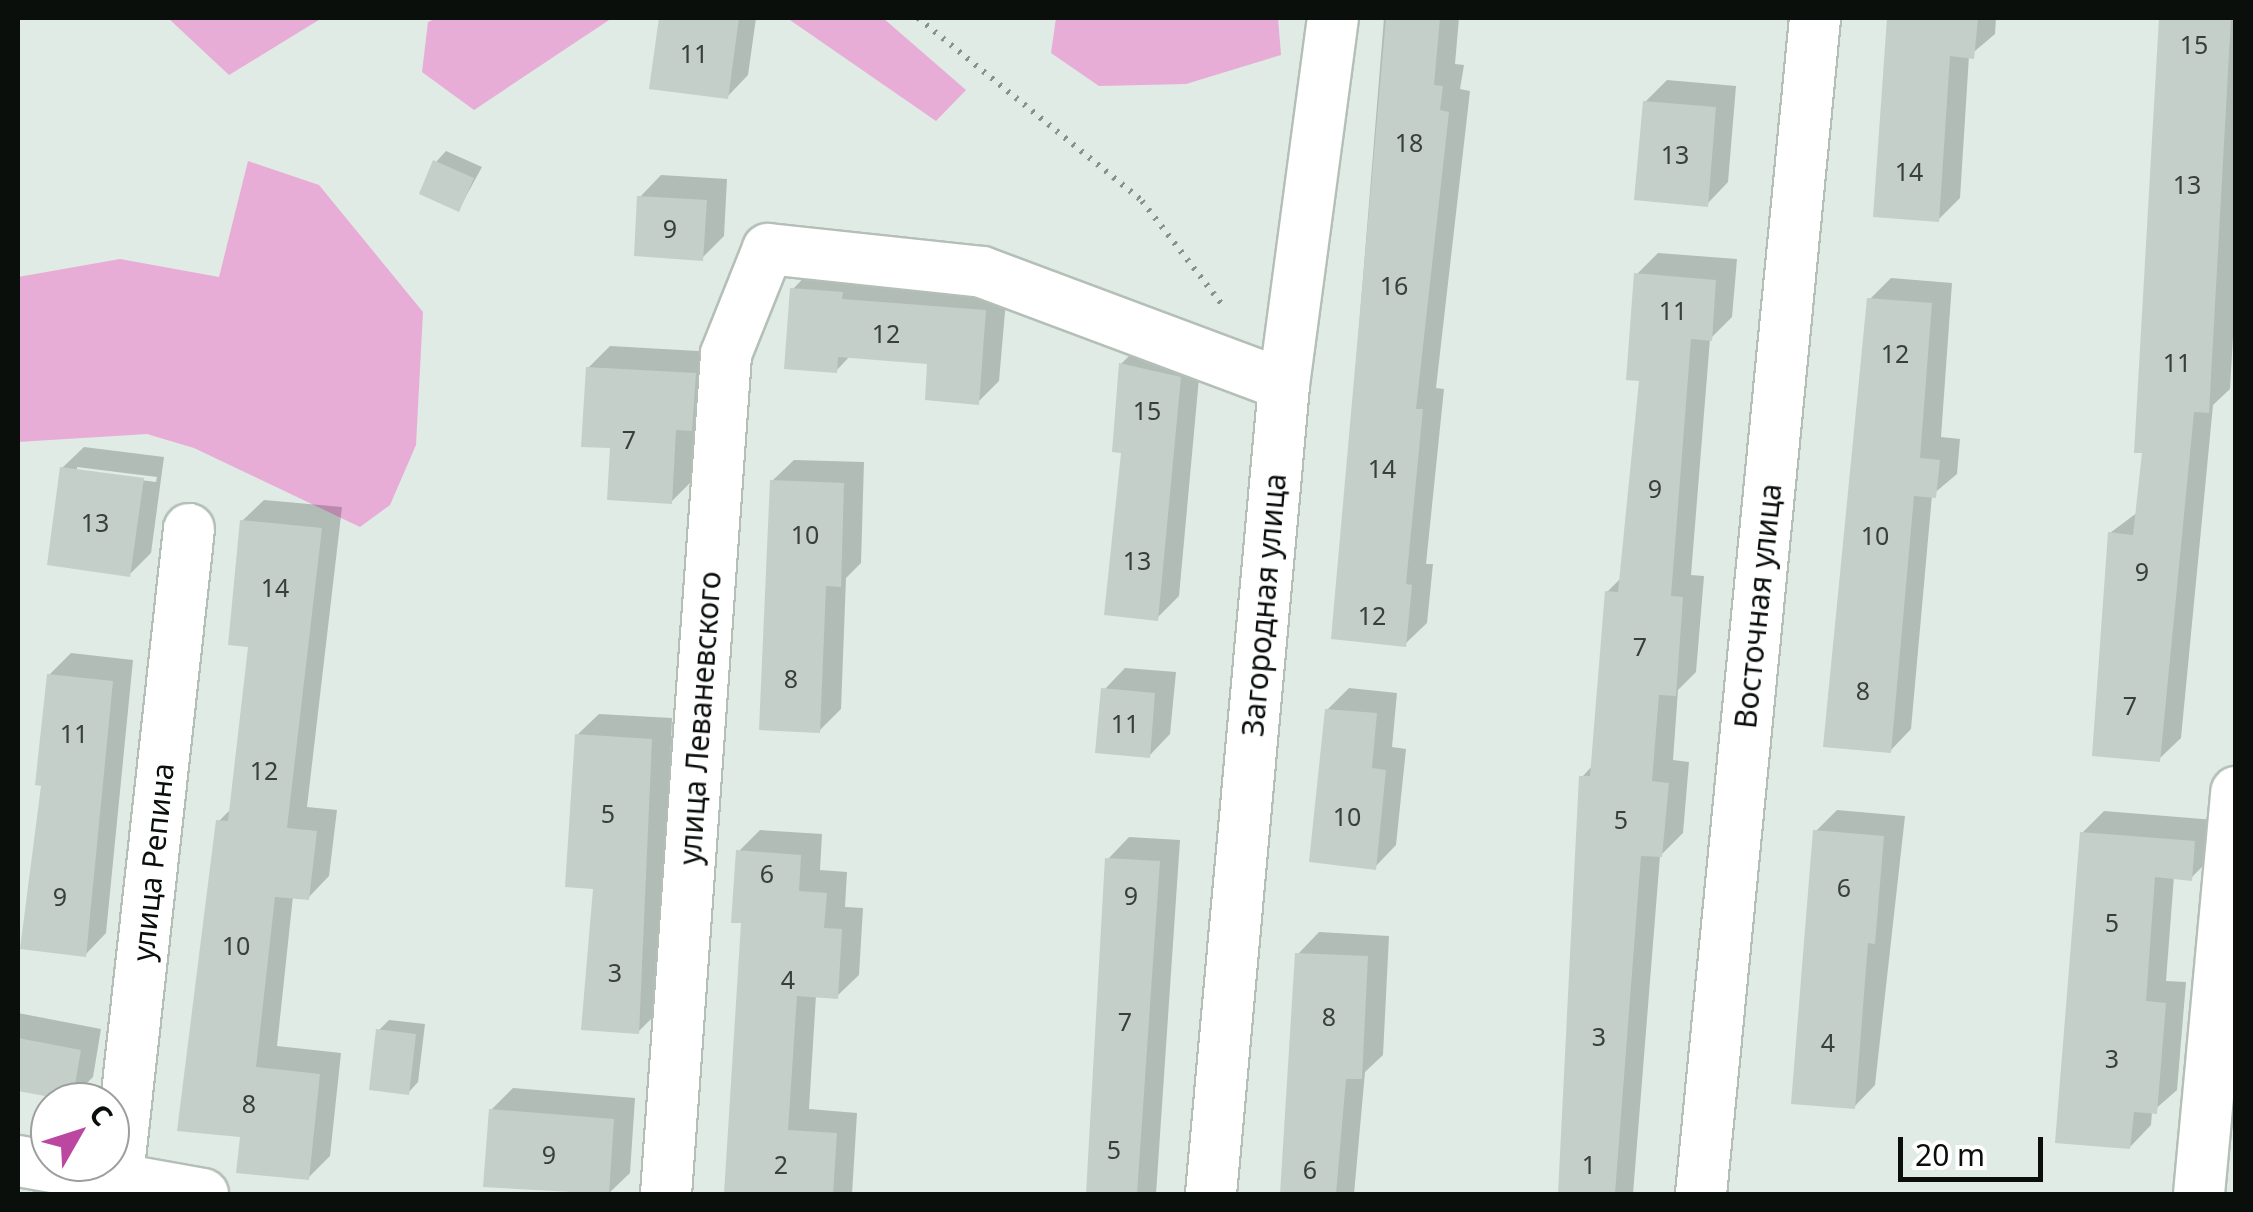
<!DOCTYPE html>
<meta charset="utf-8">
<style>
body{margin:0}
#map{position:relative;width:2253px;height:1212px;overflow:hidden;background:#dfebe4;font-family:"Noto Sans",sans-serif}
div>[style]{position:absolute}
.green>*{inset:0;background:#e8add6}
.shadow>*{inset:0;background:#0003}
.building>*{inset:0;background:#c3cfc8}
.path>*{height:6px;margin-top:-3px;transform-origin:0;background:repeating-linear-gradient(90deg,#88918c 0 2.5px,transparent 0 10.5px)}
.roads{filter:drop-shadow(2px 0 #b4bfb8) drop-shadow(-2px 0 #b4bfb8) drop-shadow(0 2px #b4bfb8) drop-shadow(0 -2px #b4bfb8)}
.minor>*{height:50px;margin:-25px;padding:0 25px;transform-origin:25px;border-radius:25px;background:#fff}
span{translate:-50% -50%;white-space:nowrap;text-align:center;line-height:1.15;-webkit-text-stroke:8px #fff;paint-order:stroke}
.number-label{font-size:25px;color:#393f3b}
.number-label span{-webkit-text-stroke-width:0}
.street-label{font-size:30px;color:#0b0f0c}
.frame{position:absolute;inset:0;border:20px solid #0b0f0c;pointer-events:none}
.north{position:absolute;left:30px;top:1082px;width:100px;height:100px;box-sizing:border-box;background:#fff;border:2px solid #9d9f9e;border-radius:50%;rotate:51deg;font-size:28px;font-weight:700;line-height:40px;text-align:center;color:#0b0f0c}
.north::after{content:'';display:block;margin:auto;width:35px;height:45px;background:#bb47a0;clip-path:polygon(50% 0,100% 100%,50% 72%,0 100%)}
.scale{position:absolute;left:1898px;top:1137px;width:145px;height:45px;box-sizing:border-box;border:5px solid #0b0f0c;border-top:0;padding-left:12px;font-size:30px;line-height:35px;white-space:nowrap;color:#0b0f0c;-webkit-text-stroke:8px #fff;paint-order:stroke}
</style>
<div id="map">
<div class="green">
<div style="clip-path:polygon(168px 18px,322px 18px,229px 75px)"></div>
<div style="clip-path:polygon(437px 18px,612px 18px,474px 110px,422px 72px,428px 22px)"></div>
<div style="clip-path:polygon(787px 18px,883px 18px,966px 90px,936px 121px)"></div>
<div style="clip-path:polygon(1056px 18px,1278px 18px,1281px 55px,1186px 84px,1099px 86px,1051px 53px)"></div>
<div style="clip-path:polygon(248px 161px,319px 185px,423px 312px,416px 445px,390px 505px,360px 527px,194px 448px,147px 434px,18px 442px,18px 277px,120px 259px,219px 277px)"></div>
</div>
<div class="shadow">
<div style="clip-path:polygon(661px 18px,756px 18px,748px 75px,727px 97px,652px 87px)"></div>
<div style="clip-path:polygon(1384px 18px,1459px 18px,1455px 64px,1464px 65px,1460px 89px,1470px 91px,1436px 388px,1444px 389px,1426px 564px,1433px 564px,1427px 623px,1405px 644px,1334px 637px)"></div>
<div style="clip-path:polygon(1890px 18px,1996px 18px,1995px 34px,1969px 56px,1960px 198px,1938px 220px,1875px 215px)"></div>
<div style="clip-path:polygon(2162px 18px,2236px 18px,2236px 284px,2230px 389px,2213px 405px,2181px 738px,2159px 759px,2110px 533px,2138px 512px,2144px 451px,2137px 450px)"></div>
<div style="clip-path:polygon(1667px 80px,1736px 86px,1728px 182px,1707px 204px,1645px 102px)"></div>
<div style="clip-path:polygon(446px 151px,482px 167px,459px 209px,436px 162px)"></div>
<div style="clip-path:polygon(661px 175px,727px 179px,724px 236px,702px 258px,640px 197px)"></div>
<div style="clip-path:polygon(1658px 253px,1737px 259px,1732px 317px,1710px 339px,1691px 575px,1704px 576px,1696px 672px,1678px 690px,1673px 760px,1689px 762px,1683px 833px,1660px 856px,1633px 1194px,1560px 1194px,1582px 777px,1593px 765px,1607px 592px,1622px 577px,1642px 379px,1636px 275px)"></div>
<div style="clip-path:polygon(814px 267px,1007px 289px,999px 381px,978px 402px,930px 361px,851px 355px,836px 371px,793px 289px)"></div>
<div style="clip-path:polygon(1891px 278px,1952px 283px,1941px 437px,1960px 439px,1957px 474px,1932px 495px,1911px 729px,1890px 751px,1869px 300px)"></div>
<div style="clip-path:polygon(1142px 343px,1201px 356px,1179px 596px,1157px 618px,1124px 451px,1121px 364px)"></div>
<div style="clip-path:polygon(610px 346px,716px 352px,712px 407px,696px 423px,693px 480px,671px 502px,588px 368px)"></div>
<div style="clip-path:polygon(evenodd,84px 447px,164px 457px,151px 553px,130px 574px,62px 468px,84px 447px,77px 467px,157px 477px,156px 482px,77px 472px,77px 467px)"></div>
<div style="clip-path:polygon(794px 460px,864px 462px,861px 563px,846px 578px,841px 709px,819px 731px,772px 481px)"></div>
<div style="clip-path:polygon(264px 500px,342px 507px,307px 807px,337px 810px,329px 876px,308px 898px,293px 896px,277px 1046px,341px 1053px,330px 1156px,308px 1178px,242px 1135px,219px 821px,232px 808px,251px 645px,242px 521px)"></div>
<div style="clip-path:polygon(71px 653px,133px 660px,106px 933px,85px 955px,44px 783px,49px 675px)"></div>
<div style="clip-path:polygon(1125px 668px,1176px 672px,1170px 734px,1149px 756px,1104px 690px)"></div>
<div style="clip-path:polygon(1349px 688px,1397px 693px,1392px 747px,1406px 749px,1396px 845px,1375px 867px,1327px 710px)"></div>
<div style="clip-path:polygon(599px 714px,672px 718px,660px 1010px,638px 1032px,595px 887px,577px 735px)"></div>
<div style="clip-path:polygon(1837px 810px,1905px 816px,1875px 1085px,1854px 1107px,1816px 831px)"></div>
<div style="clip-path:polygon(2104px 811px,2215px 820px,2212px 857px,2191px 878px,2174px 876px,2166px 981px,2186px 982px,2177px 1090px,2152px 1112px,2151px 1125px,2130px 1147px,2082px 833px)"></div>
<div style="clip-path:polygon(760px 830px,822px 834px,820px 870px,847px 872px,845px 907px,863px 908px,859px 975px,837px 996px,816px 995px,809px 1109px,857px 1113px,852px 1194px,727px 1194px,744px 921px,738px 852px)"></div>
<div style="clip-path:polygon(1129px 837px,1180px 840px,1156px 1194px,1089px 1194px,1108px 859px)"></div>
<div style="clip-path:polygon(1319px 932px,1389px 936px,1383px 1055px,1365px 1072px,1354px 1194px,1282px 1194px,1298px 954px)"></div>
<div style="clip-path:polygon(18px 1013px,101px 1029px,93px 1077px,71px 1099px,18px 1089px)"></div>
<div style="clip-path:polygon(389px 1020px,425px 1024px,418px 1082px,408px 1093px,379px 1030px)"></div>
<div style="clip-path:polygon(513px 1088px,635px 1098px,630px 1173px,608px 1194px,485px 1185px,491px 1110px)"></div>
<div style="clip-path:polygon(38px 1187px,75px 1194px,30px 1194px)"></div>
</div>
<div class="building">
<div style="clip-path:polygon(659px 18px,739px 18px,728px 99px,649px 89px)"></div>
<div style="clip-path:polygon(1386px 18px,1440px 18px,1434px 85px,1443px 86px,1440px 110px,1449px 112px,1416px 409px,1423px 409px,1406px 584px,1412px 585px,1406px 647px,1331px 639px)"></div>
<div style="clip-path:polygon(1887px 18px,1978px 18px,1974px 59px,1950px 56px,1939px 222px,1873px 217px)"></div>
<div style="clip-path:polygon(2159px 18px,2231px 18px,2209px 413px,2194px 412px,2160px 762px,2092px 756px,2108px 532px,2133px 535px,2142px 453px,2134px 453px)"></div>
<div style="clip-path:polygon(1643px 101px,1716px 107px,1708px 207px,1634px 200px)"></div>
<div style="clip-path:polygon(433px 160px,474px 178px,459px 212px,419px 194px)"></div>
<div style="clip-path:polygon(637px 196px,707px 200px,703px 261px,634px 256px)"></div>
<div style="clip-path:polygon(1634px 273px,1716px 280px,1712px 341px,1691px 339px,1671px 596px,1683px 597px,1676px 696px,1659px 695px,1652px 781px,1669px 783px,1662px 857px,1641px 856px,1615px 1194px,1558px 1194px,1579px 776px,1590px 776px,1605px 591px,1618px 592px,1639px 381px,1626px 380px)"></div>
<div style="clip-path:polygon(790px 288px,843px 292px,842px 299px,986px 310px,979px 405px,925px 400px,927px 364px,838px 357px,837px 373px,784px 369px)"></div>
<div style="clip-path:polygon(1867px 298px,1932px 303px,1920px 458px,1940px 460px,1936px 498px,1914px 496px,1891px 753px,1823px 747px)"></div>
<div style="clip-path:polygon(1119px 363px,1181px 377px,1158px 621px,1104px 615px,1121px 453px,1112px 452px)"></div>
<div style="clip-path:polygon(586px 367px,696px 373px,692px 431px,676px 430px,672px 504px,607px 500px,610px 448px,581px 447px)"></div>
<div style="clip-path:polygon(60px 467px,144px 478px,130px 577px,47px 565px)"></div>
<div style="clip-path:polygon(770px 480px,844px 483px,841px 587px,826px 586px,820px 733px,759px 730px)"></div>
<div style="clip-path:polygon(240px 520px,322px 528px,287px 828px,317px 831px,309px 900px,275px 897px,256px 1067px,320px 1074px,309px 1180px,236px 1173px,240px 1137px,177px 1131px,216px 820px,228px 821px,248px 647px,228px 645px)"></div>
<div style="clip-path:polygon(47px 674px,113px 681px,86px 957px,20px 949px,41px 786px,35px 785px)"></div>
<div style="clip-path:polygon(1101px 688px,1155px 693px,1150px 758px,1095px 753px)"></div>
<div style="clip-path:polygon(1325px 709px,1377px 713px,1372px 768px,1386px 770px,1376px 870px,1309px 862px)"></div>
<div style="clip-path:polygon(575px 734px,652px 739px,639px 1034px,581px 1030px,593px 889px,565px 887px)"></div>
<div style="clip-path:polygon(1813px 830px,1884px 836px,1875px 944px,1868px 943px,1855px 1109px,1791px 1104px)"></div>
<div style="clip-path:polygon(2080px 832px,2195px 841px,2192px 881px,2155px 877px,2146px 1001px,2166px 1003px,2157px 1114px,2134px 1112px,2130px 1149px,2055px 1143px)"></div>
<div style="clip-path:polygon(736px 850px,801px 855px,799px 891px,827px 893px,824px 928px,842px 929px,838px 999px,797px 996px,788px 1130px,837px 1133px,833px 1194px,724px 1194px,741px 923px,731px 923px)"></div>
<div style="clip-path:polygon(1105px 858px,1160px 861px,1137px 1194px,1086px 1194px)"></div>
<div style="clip-path:polygon(1295px 953px,1368px 956px,1362px 1079px,1346px 1079px,1336px 1194px,1280px 1194px)"></div>
<div style="clip-path:polygon(376px 1029px,416px 1034px,409px 1095px,369px 1090px)"></div>
<div style="clip-path:polygon(18px 1038px,81px 1050px,72px 1101px,18px 1091px)"></div>
<div style="clip-path:polygon(489px 1109px,614px 1119px,609px 1194px,483px 1187px)"></div>
</div>
<div class="path">
<div style="left:918px;top:18px;width:289px;rotate:39.2deg"></div>
<div style="left:1142px;top:201px;width:134px;rotate:52.3deg"></div>
</div>
<div class="roads">
<div class="minor">
<div style="left:18px;top:1161px;width:188px;rotate:10.1deg"></div>
<div style="left:116px;top:1194px;width:669px;rotate:-83.74deg"></div>
<div style="left:666px;top:1194px;width:842px;rotate:-85.91deg"></div>
<div style="left:726px;top:354px;width:113px;rotate:-68.2deg"></div>
<div style="left:768px;top:249px;width:215px;rotate:6.1deg"></div>
<div style="left:982px;top:272px;width:322px;rotate:20.5deg"></div>
<div style="left:1211px;top:1194px;width:812px;rotate:-84.84deg"></div>
<div style="left:1284px;top:385px;width:370px;rotate:-82.4deg"></div>
<div style="left:1701px;top:1194px;width:1182px;rotate:-84.46deg"></div>
<div style="left:2199px;top:1194px;width:404px;rotate:-84.7deg"></div>
</div>
</div>
<div class="number-label">
<span style="left:2194px;top:44px">15</span>
<span style="left:694px;top:53px">11</span>
<span style="left:1409px;top:142px">18</span>
<span style="left:1675px;top:154px">13</span>
<span style="left:1909px;top:171px">14</span>
<span style="left:2187px;top:184px">13</span>
<span style="left:670px;top:228px">9</span>
<span style="left:1394px;top:285px">16</span>
<span style="left:1673px;top:310px">11</span>
<span style="left:886px;top:333px">12</span>
<span style="left:1895px;top:353px">12</span>
<span style="left:2177px;top:362px">11</span>
<span style="left:1147px;top:410px">15</span>
<span style="left:629px;top:439px">7</span>
<span style="left:1382px;top:468px">14</span>
<span style="left:1655px;top:488px">9</span>
<span style="left:95px;top:522px">13</span>
<span style="left:805px;top:534px">10</span>
<span style="left:1875px;top:535px">10</span>
<span style="left:1137px;top:560px">13</span>
<span style="left:2142px;top:571px">9</span>
<span style="left:275px;top:587px">14</span>
<span style="left:1372px;top:615px">12</span>
<span style="left:1640px;top:646px">7</span>
<span style="left:791px;top:678px">8</span>
<span style="left:1863px;top:690px">8</span>
<span style="left:2130px;top:705px">7</span>
<span style="left:1125px;top:723px">11</span>
<span style="left:74px;top:733px">11</span>
<span style="left:264px;top:770px">12</span>
<span style="left:608px;top:813px">5</span>
<span style="left:1347px;top:816px">10</span>
<span style="left:1621px;top:819px">5</span>
<span style="left:767px;top:873px">6</span>
<span style="left:1844px;top:887px">6</span>
<span style="left:1131px;top:895px">9</span>
<span style="left:60px;top:896px">9</span>
<span style="left:2112px;top:922px">5</span>
<span style="left:236px;top:945px">10</span>
<span style="left:615px;top:972px">3</span>
<span style="left:788px;top:979px">4</span>
<span style="left:1329px;top:1016px">8</span>
<span style="left:1125px;top:1021px">7</span>
<span style="left:1599px;top:1036px">3</span>
<span style="left:1828px;top:1042px">4</span>
<span style="left:2112px;top:1058px">3</span>
<span style="left:249px;top:1103px">8</span>
<span style="left:1114px;top:1149px">5</span>
<span style="left:549px;top:1154px">9</span>
<span style="left:781px;top:1164px">2</span>
<span style="left:1589px;top:1164px">1</span>
<span style="left:1310px;top:1169px">6</span>
</div>
<div class="street-label">
<span style="left:1264px;top:605px;rotate:-85deg">Загородная улица</span>
<span style="left:1758px;top:606px;rotate:-84deg">Восточная улица</span>
<span style="left:700px;top:718px;rotate:-86deg">улица Леваневского</span>
<span style="left:153px;top:862px;rotate:-84deg">улица Репина</span>
</div>
<div class="frame"></div>
<div class="north">С</div>
<div class="scale">20 m</div>
</div>
